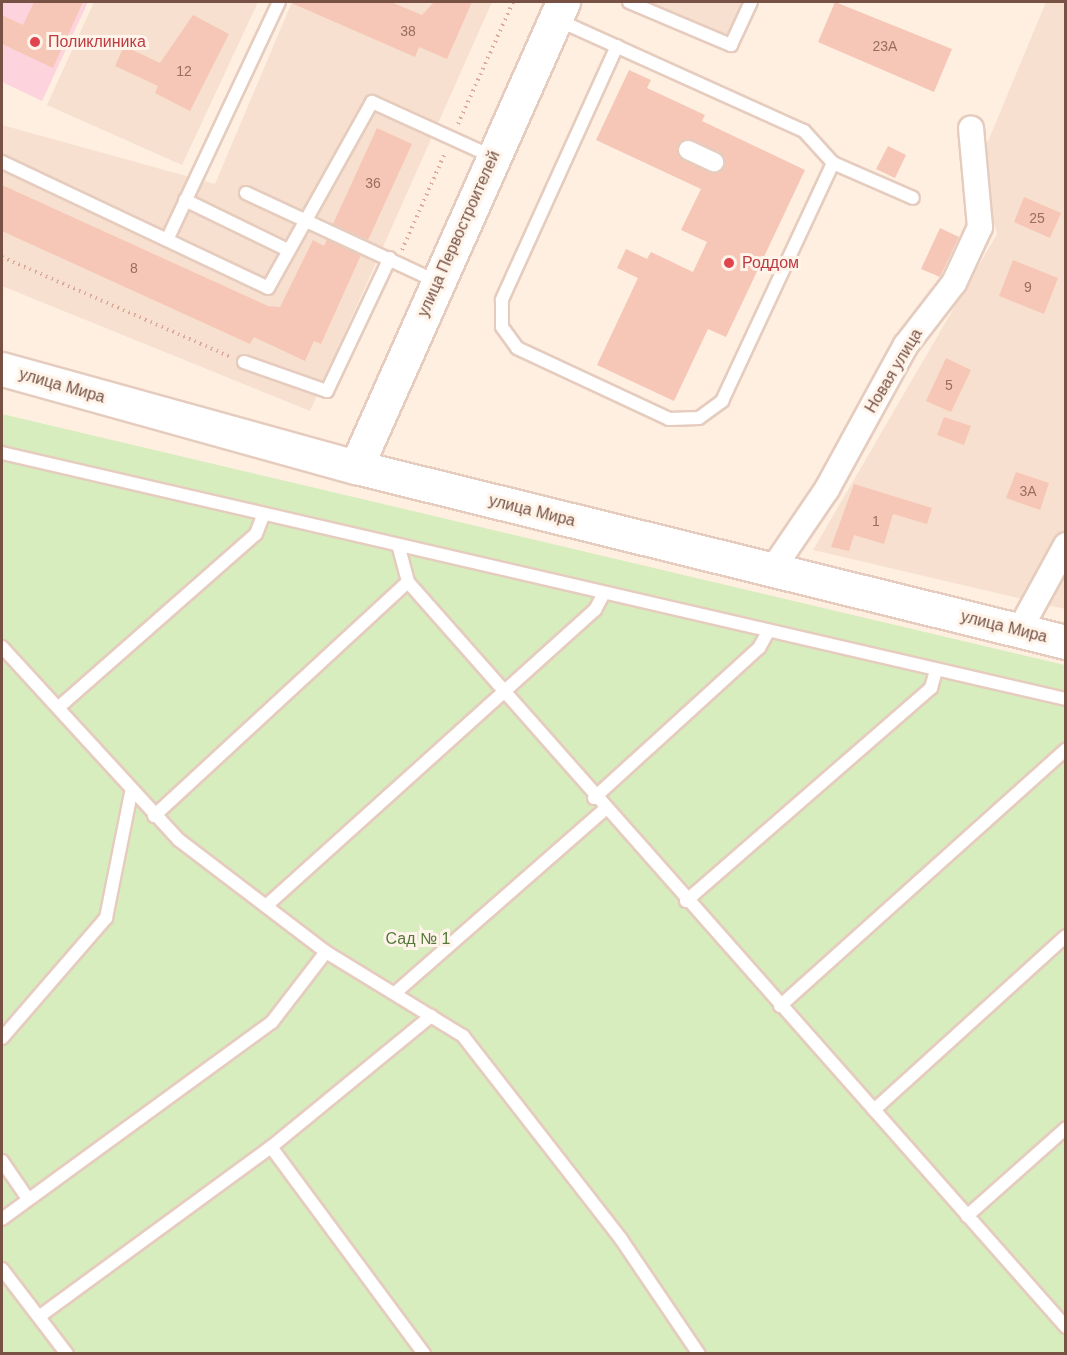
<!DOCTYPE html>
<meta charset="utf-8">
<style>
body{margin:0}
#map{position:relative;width:1067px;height:1355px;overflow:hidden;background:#feefe1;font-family:Helvetica,sans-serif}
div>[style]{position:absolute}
.residential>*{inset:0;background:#f7e0cf}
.medical>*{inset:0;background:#fdd3de}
.green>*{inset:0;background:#d7edbe}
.building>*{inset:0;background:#f6c7b6}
.path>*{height:4px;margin-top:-2px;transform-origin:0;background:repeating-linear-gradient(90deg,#dbaa99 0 1.5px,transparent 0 6px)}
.roads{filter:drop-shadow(2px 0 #e5ccbe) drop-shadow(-2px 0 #e5ccbe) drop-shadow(0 2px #e5ccbe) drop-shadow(0 -2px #e5ccbe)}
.service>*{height:12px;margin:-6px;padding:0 6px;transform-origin:6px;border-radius:6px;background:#fff}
.pedestrian>*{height:18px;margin:-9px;padding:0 9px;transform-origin:9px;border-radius:9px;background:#fff}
.minor>*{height:24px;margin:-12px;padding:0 12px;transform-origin:12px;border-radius:12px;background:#fff}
.secondary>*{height:33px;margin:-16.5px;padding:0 16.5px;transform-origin:16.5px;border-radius:16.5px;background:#fff}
.dots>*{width:16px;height:16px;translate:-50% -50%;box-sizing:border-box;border:3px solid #fff4e9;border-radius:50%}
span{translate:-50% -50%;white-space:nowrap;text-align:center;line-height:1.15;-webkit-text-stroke:6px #fff4e9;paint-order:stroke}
.number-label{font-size:14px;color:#986e61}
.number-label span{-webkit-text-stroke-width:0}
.health-label{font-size:16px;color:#be3a42}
.left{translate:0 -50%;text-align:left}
.street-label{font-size:16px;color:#785145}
.park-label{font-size:16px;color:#54793a}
.frame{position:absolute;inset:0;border:3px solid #785145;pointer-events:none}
</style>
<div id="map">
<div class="residential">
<div style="clip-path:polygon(94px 2px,258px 2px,182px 165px,47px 105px)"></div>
<div style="clip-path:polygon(292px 2px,492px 2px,310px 411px,2px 286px,2px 125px,215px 184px)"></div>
<div style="clip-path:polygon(650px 2px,744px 2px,729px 37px)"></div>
<div style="clip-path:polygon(1046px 2px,1065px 2px,1065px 609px,813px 550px,997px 234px,979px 163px)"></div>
</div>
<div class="medical">
<div style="clip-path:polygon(2px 2px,88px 2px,42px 101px,2px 82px)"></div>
</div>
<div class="green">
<div style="clip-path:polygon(2px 414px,1065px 665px,1065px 1353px,2px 1354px)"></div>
</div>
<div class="building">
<div style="clip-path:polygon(34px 2px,83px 2px,53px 68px,2px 44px,2px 15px,23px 25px)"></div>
<div style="clip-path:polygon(289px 2px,391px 2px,422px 15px,434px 2px,472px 2px,447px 59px,419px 47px,415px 57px)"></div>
<div style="clip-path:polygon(835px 2px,952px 49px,934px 92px,818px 42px)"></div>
<div style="clip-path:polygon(193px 15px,229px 34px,190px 111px,155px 93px,158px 86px,115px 66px,124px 46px,160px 63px)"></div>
<div style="clip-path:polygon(evenodd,629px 70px,651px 80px,647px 88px,705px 115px,702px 121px,805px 170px,726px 337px,708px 329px,674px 401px,597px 365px,638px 278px,617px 268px,626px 249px,647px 259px,651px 252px,693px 272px,707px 242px,681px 230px,701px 189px,596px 140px,629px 70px,686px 139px,723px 155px,721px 171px,709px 172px,679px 157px,678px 146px,686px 139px)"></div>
<div style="clip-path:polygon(377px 128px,412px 144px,368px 240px,333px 224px)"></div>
<div style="clip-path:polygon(888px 146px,906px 155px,895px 178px,876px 169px)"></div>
<div style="clip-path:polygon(2px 185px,268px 306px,280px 307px,313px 240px,324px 246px,327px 239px,361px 255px,321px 344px,314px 341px,305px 361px,254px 337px,250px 344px,2px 231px)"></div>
<div style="clip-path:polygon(1024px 197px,1061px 213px,1050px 238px,1014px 222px)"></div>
<div style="clip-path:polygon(940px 228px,959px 237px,940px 277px,921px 269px)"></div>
<div style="clip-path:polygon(1013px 260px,1058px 278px,1044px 314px,999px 296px)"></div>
<div style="clip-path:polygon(946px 358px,971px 370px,951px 412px,926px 401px)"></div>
<div style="clip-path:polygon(944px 417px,971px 426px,964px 445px,937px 435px)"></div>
<div style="clip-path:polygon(1016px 472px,1049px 483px,1040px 510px,1006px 498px)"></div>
<div style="clip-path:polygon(854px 484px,932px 508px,927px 524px,893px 514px,884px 544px,854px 535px,849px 551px,831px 547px)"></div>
</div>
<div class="path">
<div style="left:458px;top:124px;width:134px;rotate:-65.7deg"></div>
<div style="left:402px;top:250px;width:106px;rotate:-66.1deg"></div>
<div style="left:2px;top:257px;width:248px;rotate:23.6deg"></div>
</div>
<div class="roads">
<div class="service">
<div style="left:629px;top:2px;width:111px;rotate:22.9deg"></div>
<div style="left:731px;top:45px;width:47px;rotate:-65.1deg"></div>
<div style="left:558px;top:20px;width:270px;rotate:24.3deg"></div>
<div style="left:804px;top:131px;width:43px;rotate:47.8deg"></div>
<div style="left:617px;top:46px;width:279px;rotate:114.4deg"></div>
<div style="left:502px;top:300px;width:27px;rotate:90deg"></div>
<div style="left:502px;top:327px;width:26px;rotate:54deg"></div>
<div style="left:517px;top:348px;width:168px;rotate:25deg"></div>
<div style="left:669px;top:419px;width:30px;rotate:-2deg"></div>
<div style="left:699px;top:418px;width:29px;rotate:-36deg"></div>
<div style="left:722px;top:401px;width:263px;rotate:-65deg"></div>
<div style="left:833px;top:163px;width:87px;rotate:23.6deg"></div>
<div style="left:2px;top:162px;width:294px;rotate:25.3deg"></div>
<div style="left:268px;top:288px;width:213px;rotate:-60.8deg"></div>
<div style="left:372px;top:102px;width:133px;rotate:24.4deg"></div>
<div style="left:246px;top:193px;width:209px;rotate:24.9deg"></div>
<div style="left:185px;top:200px;width:114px;rotate:25.9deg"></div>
<div style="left:167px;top:240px;width:263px;rotate:-64.8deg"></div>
<div style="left:244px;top:362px;width:88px;rotate:19.3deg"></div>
<div style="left:327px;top:391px;width:147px;rotate:-64.7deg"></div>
<div style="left:2px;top:453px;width:1092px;rotate:13.02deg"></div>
<div style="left:399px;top:548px;width:35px;rotate:75deg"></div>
<div style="left:408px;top:582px;width:994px;rotate:48.55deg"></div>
<div style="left:2px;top:647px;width:262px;rotate:47.5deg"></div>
<div style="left:179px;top:840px;width:185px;rotate:37.3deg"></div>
<div style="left:326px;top:952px;width:161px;rotate:31.5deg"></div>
<div style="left:463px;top:1036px;width:257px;rotate:52.1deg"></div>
<div style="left:621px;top:1239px;width:139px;rotate:55.9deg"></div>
<div style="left:59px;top:707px;width:262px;rotate:-41.3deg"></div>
<div style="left:256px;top:534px;width:19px;rotate:-69deg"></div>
<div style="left:594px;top:798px;width:223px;rotate:-42.3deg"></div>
<div style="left:759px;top:648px;width:18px;rotate:-61deg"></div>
<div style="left:154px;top:816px;width:345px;rotate:-42.7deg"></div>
<div style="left:686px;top:901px;width:325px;rotate:-41deg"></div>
<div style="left:931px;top:688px;width:19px;rotate:-74deg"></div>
<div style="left:266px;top:906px;width:443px;rotate:-42deg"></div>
<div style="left:595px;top:610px;width:17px;rotate:-62deg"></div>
<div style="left:395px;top:993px;width:278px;rotate:-41.2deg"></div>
<div style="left:780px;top:1006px;width:385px;rotate:-41.9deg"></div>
<div style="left:2px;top:1038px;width:159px;rotate:-49.1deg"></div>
<div style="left:106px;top:918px;width:127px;rotate:-78.7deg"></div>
<div style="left:874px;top:1110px;width:259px;rotate:-42.2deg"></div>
<div style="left:271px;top:1147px;width:257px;rotate:53.5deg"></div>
<div style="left:2px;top:1161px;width:46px;rotate:55.6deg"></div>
<div style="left:967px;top:1216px;width:132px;rotate:-41.6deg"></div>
<div style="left:2px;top:1219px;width:334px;rotate:-36.1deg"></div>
<div style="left:272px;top:1022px;width:88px;rotate:-52.4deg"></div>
<div style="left:2px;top:1269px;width:107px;rotate:52.6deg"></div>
<div style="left:40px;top:1316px;width:286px;rotate:-36.2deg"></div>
<div style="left:271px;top:1147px;width:207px;rotate:-39.3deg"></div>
</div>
<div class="pedestrian">
<div style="left:688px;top:150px;width:29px;rotate:25deg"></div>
</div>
<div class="minor">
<div style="left:772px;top:570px;width:98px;rotate:-55.8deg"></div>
<div style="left:827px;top:489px;width:164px;rotate:-61.3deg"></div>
<div style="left:906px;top:345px;width:78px;rotate:-52.3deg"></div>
<div style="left:954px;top:283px;width:62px;rotate:-65.1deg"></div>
<div style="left:980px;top:227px;width:99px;rotate:-95.2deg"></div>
<div style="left:1019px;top:631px;width:98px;rotate:-61.3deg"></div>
</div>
<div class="secondary">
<div style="left:2px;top:369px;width:367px;rotate:15.5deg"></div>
<div style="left:356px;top:467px;width:731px;rotate:13.85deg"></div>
<div style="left:356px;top:467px;width:509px;rotate:-66deg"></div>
</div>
</div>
<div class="dots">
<div style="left:35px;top:42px;background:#e0444e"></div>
<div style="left:729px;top:263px;background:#e0444e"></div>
</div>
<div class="number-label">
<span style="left:408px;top:31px">38</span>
<span style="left:885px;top:46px">23А</span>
<span style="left:184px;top:71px">12</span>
<span style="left:373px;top:183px">36</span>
<span style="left:1037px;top:218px">25</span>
<span style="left:134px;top:268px">8</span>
<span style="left:1028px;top:287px">9</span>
<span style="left:949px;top:385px">5</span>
<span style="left:1028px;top:491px">3А</span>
<span style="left:876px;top:521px">1</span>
</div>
<div class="health-label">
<span class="left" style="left:48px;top:42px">Поликлиника</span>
<span class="left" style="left:742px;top:263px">Роддом</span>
</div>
<div class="street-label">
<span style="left:459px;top:234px;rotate:-66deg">улица Первостроителей</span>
<span style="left:894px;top:371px;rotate:-59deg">Новая улица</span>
<span style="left:62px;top:386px;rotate:16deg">улица Мира</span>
<span style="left:532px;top:511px;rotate:14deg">улица Мира</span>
<span style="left:1004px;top:627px;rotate:14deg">улица Мира</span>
</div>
<div class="park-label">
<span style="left:418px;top:939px">Сад № 1</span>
</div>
<div class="frame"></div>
</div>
